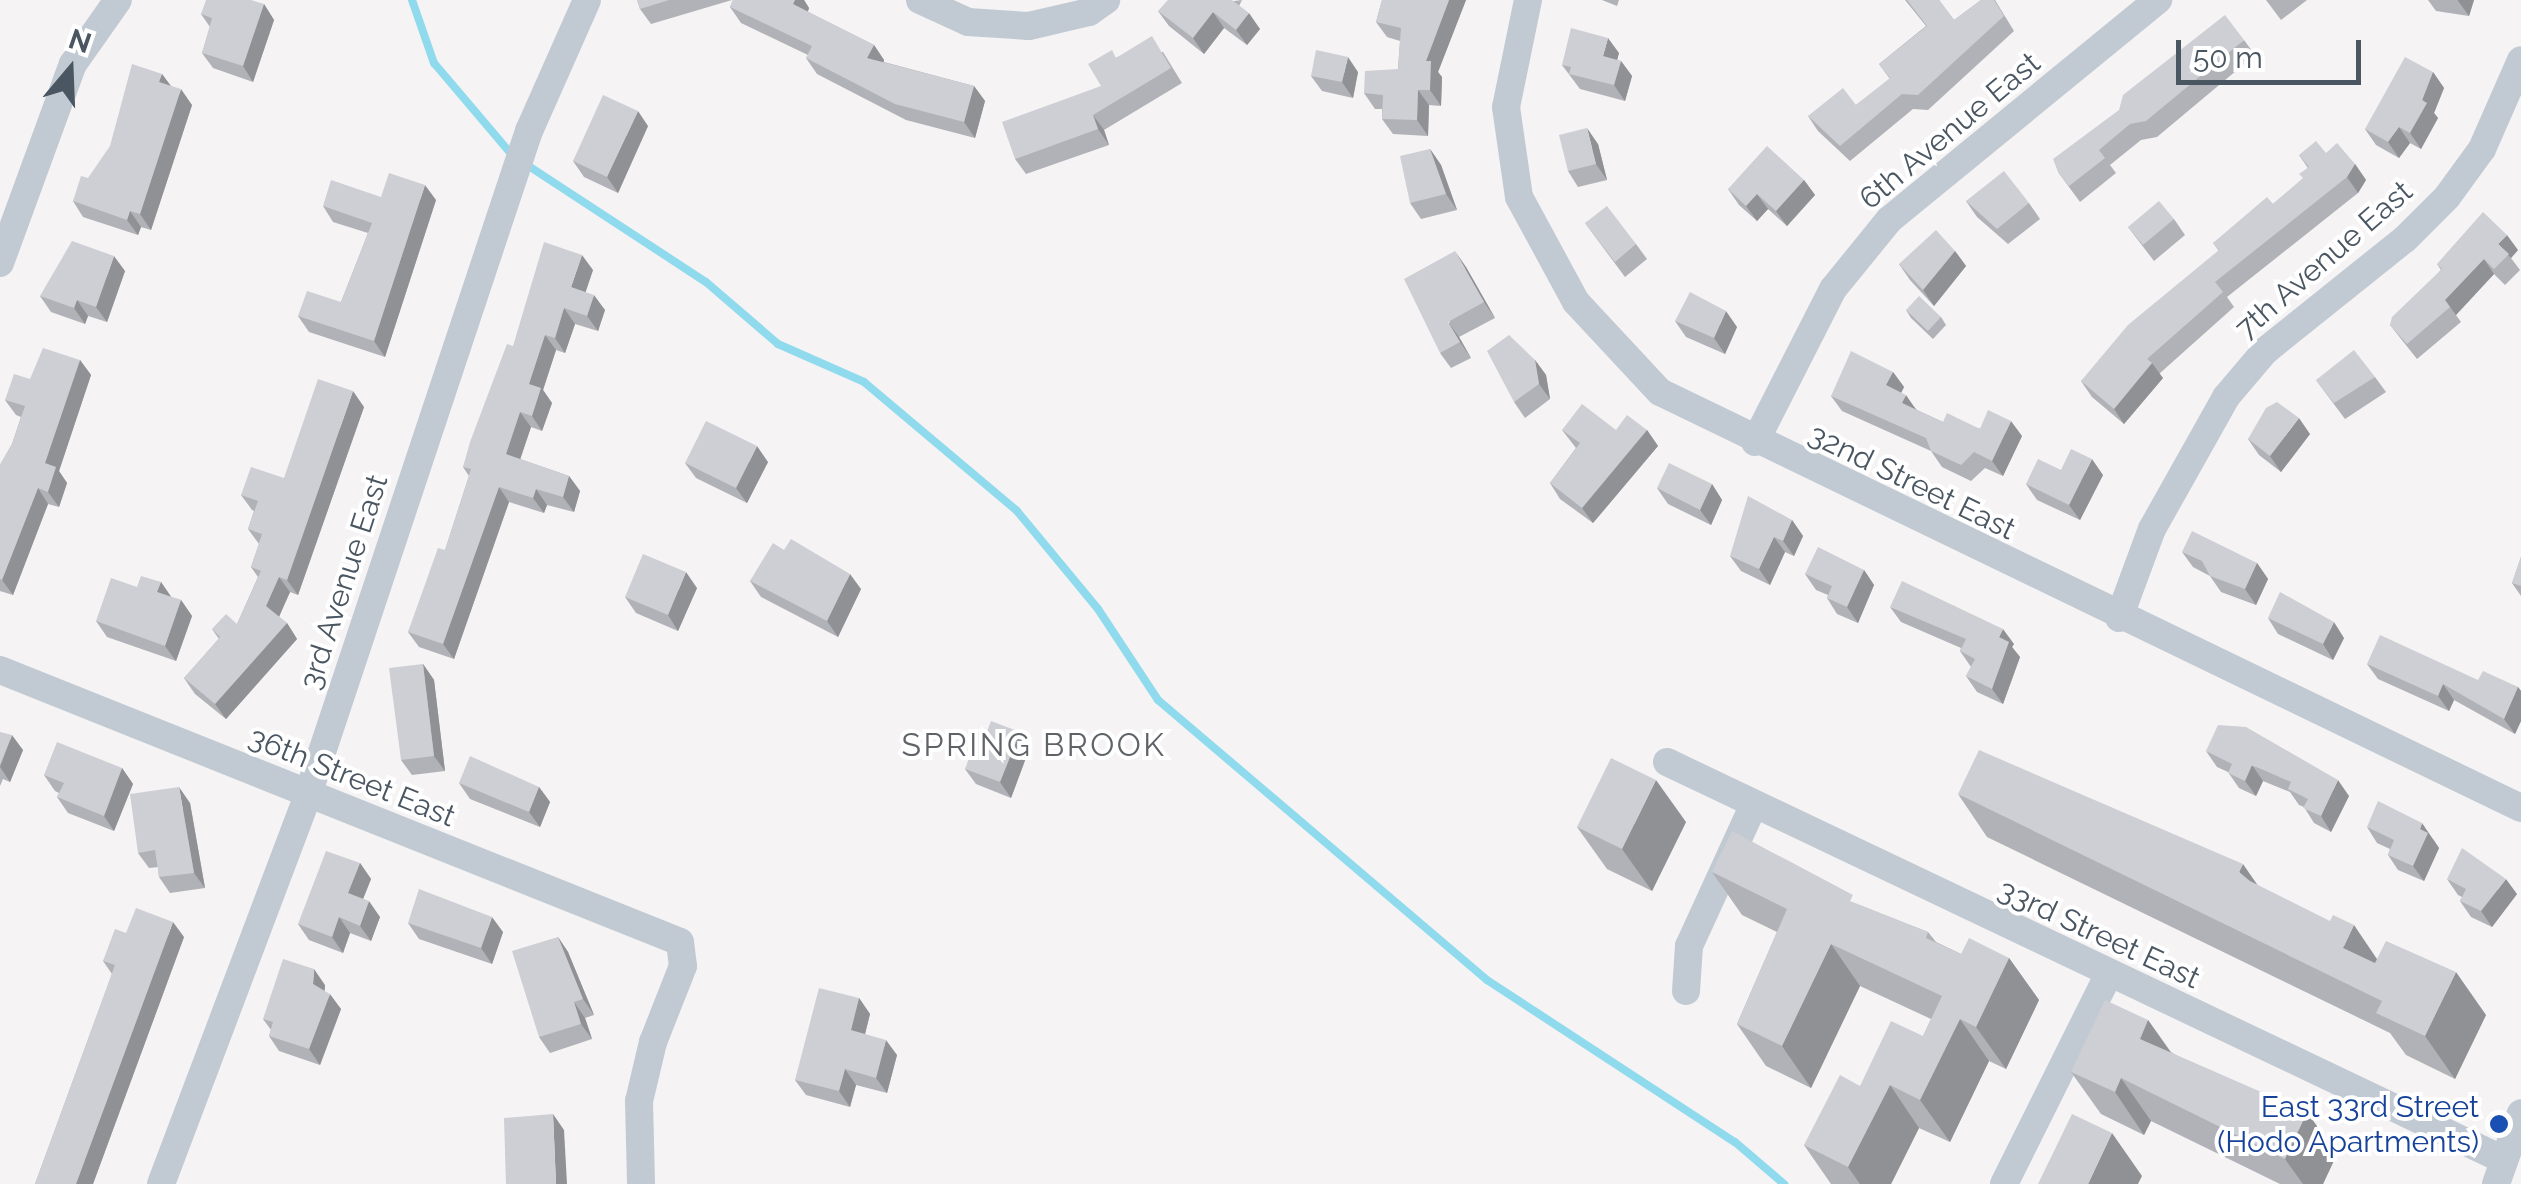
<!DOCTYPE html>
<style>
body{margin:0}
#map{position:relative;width:2521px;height:1184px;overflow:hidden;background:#f5f3f3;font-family:Raleway,sans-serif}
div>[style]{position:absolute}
.stream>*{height:8px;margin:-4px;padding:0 4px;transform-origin:4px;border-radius:4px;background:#90daee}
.minor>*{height:28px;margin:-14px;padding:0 14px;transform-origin:14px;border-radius:14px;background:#c1cad2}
.wall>*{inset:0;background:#b0b2b7}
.shaded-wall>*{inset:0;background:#909195}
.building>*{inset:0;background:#cdcfd5}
.dots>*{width:28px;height:28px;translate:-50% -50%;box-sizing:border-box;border:5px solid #fff;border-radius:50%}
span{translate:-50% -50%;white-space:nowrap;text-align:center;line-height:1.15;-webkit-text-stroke:8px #fff;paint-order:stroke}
.street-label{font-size:30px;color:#4a5661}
.transit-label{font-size:30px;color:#164399}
.right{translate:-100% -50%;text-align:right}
.neighbourhood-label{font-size:32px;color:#5f6368;letter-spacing:2.5px}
.north{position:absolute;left:20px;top:20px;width:100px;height:100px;-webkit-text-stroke:8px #fff;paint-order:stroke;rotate:19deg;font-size:28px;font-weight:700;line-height:40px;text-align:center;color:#4a5661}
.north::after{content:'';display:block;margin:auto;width:35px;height:45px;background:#4a5661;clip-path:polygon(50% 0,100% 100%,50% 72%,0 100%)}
.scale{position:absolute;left:2176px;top:40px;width:185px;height:45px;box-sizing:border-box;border:5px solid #4a5661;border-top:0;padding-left:12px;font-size:30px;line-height:35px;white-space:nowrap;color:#4a5661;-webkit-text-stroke:8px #fff;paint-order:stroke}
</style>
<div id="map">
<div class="stream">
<div style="left:412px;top:0;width:67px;rotate:70.8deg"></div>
<div style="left:434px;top:63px;width:121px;rotate:49.7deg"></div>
<div style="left:524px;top:163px;width:217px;rotate:33.2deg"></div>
<div style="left:706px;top:282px;width:95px;rotate:40.7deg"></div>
<div style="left:778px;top:344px;width:94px;rotate:23.8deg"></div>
<div style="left:864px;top:382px;width:200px;rotate:40.1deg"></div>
<div style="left:1017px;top:511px;width:127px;rotate:50.4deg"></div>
<div style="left:1098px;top:609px;width:109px;rotate:56.6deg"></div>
<div style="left:1158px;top:700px;width:432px;rotate:40.4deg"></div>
<div style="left:1487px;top:980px;width:296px;rotate:33.2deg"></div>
<div style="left:1735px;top:1142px;width:65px;rotate:40.6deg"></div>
</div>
<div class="minor">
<div style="left:920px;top:0;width:53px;rotate:24.6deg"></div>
<div style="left:968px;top:22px;width:61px;rotate:3.8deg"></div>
<div style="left:1029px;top:26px;width:62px;rotate:-13.1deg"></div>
<div style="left:1089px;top:12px;width:21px;rotate:-35deg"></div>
<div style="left:1528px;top:0;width:109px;rotate:101.6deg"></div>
<div style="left:1506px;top:107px;width:91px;rotate:81.8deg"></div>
<div style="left:1519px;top:197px;width:119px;rotate:61.5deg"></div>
<div style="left:1576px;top:302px;width:123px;rotate:47deg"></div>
<div style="left:1660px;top:392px;width:956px;rotate:25.79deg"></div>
<div style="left:0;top:263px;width:212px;rotate:-69.9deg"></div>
<div style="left:73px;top:64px;width:78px;rotate:-54.9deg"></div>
<div style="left:1755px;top:442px;width:172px;rotate:-63deg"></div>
<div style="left:1833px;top:289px;width:89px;rotate:-50.9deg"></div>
<div style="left:1889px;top:220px;width:348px;rotate:-39.3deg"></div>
<div style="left:2119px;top:618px;width:95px;rotate:-69.7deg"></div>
<div style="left:2152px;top:529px;width:151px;rotate:-60.7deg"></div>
<div style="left:2226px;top:397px;width:60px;rotate:-49.7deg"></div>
<div style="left:2265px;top:351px;width:179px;rotate:-38.7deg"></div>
<div style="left:2405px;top:239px;width:59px;rotate:-45deg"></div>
<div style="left:2447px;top:197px;width:59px;rotate:-53.9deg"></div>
<div style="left:2482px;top:149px;width:97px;rotate:-66.3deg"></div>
<div style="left:0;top:670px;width:732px;rotate:21.8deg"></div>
<div style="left:680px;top:942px;width:24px;rotate:83deg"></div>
<div style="left:683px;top:966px;width:82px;rotate:111.5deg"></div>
<div style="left:653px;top:1042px;width:61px;rotate:103.3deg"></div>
<div style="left:639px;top:1101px;width:83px;rotate:88.6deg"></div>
<div style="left:1667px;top:762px;width:927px;rotate:25.43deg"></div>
<div style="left:1686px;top:991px;width:45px;rotate:-86.2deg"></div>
<div style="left:1689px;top:946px;width:154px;rotate:-65.4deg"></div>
<div style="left:161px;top:1184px;width:417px;rotate:-69.3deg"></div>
<div style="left:308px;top:794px;width:699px;rotate:-71.57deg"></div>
<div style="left:529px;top:131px;width:143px;rotate:-66.1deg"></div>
<div style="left:2004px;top:1184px;width:231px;rotate:-63.5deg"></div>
<div style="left:2496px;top:1184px;width:75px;rotate:-70.6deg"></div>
</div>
<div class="wall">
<div style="clip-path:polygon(637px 0,732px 0,651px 24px,640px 9px)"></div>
<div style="clip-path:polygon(733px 0,804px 0,809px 8px,808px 12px,874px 45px,884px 60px,884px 62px,974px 86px,985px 101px,975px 138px,906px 120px,817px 74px,806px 58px,808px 55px,741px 23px,730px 7px)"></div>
<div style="clip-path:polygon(1242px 0,1239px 6px,1260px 29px,1247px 45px,1224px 28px,1204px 54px,1169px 26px,1158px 11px)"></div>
<div style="clip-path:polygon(1382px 0,1466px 0,1438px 72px,1442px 77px,1441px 106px,1429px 105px,1428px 136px,1393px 134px,1382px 119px,1382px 109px,1375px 109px,1364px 93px,1398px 69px,1400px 41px,1387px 37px,1376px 22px)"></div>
<div style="clip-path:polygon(1602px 0,1619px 0,1617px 6px)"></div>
<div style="clip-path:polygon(1905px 0,1939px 0,1954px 20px,1981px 0,1995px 0,2014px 31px,1928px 110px,1913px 109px,1850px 161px,1818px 131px,1808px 116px,1856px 105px,1890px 79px,1879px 64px,1926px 26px)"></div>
<div style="clip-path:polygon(2266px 0,2307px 0,2281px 20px)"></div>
<div style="clip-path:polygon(2428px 0,2474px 0,2469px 16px,2436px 11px)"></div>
<div style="clip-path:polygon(264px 4px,274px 20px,253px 82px,213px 68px,202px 53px,210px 27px,201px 14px)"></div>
<div style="clip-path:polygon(2244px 40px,2255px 55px,2157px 137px,2141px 140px,2110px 165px,2116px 173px,2080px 202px,2058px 172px)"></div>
<div style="clip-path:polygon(1163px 52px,1182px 83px,1104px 130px,1109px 145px,1026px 174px,1015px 159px,1101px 86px,1117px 57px)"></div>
<div style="clip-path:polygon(1619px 53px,1617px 60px,1621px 61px,1632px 76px,1625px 101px,1580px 89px,1562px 65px)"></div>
<div style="clip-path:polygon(1358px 72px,1353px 98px,1322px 91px,1311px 76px)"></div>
<div style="clip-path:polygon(2433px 72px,2444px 88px,2434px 113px,2438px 118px,2421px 149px,2410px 143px,2399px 158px,2376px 145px,2365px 129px)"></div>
<div style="clip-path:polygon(162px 74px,171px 86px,192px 105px,151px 230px,141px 227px,138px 235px,83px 217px,73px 201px)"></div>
<div style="clip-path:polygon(648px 126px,618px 193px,584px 177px,573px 161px)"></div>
<div style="clip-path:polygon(1598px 144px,1607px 180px,1578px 187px,1568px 171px)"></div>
<div style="clip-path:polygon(1430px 149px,1441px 165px,1457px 210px,1421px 219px,1410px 203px)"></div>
<div style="clip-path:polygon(2326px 153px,2355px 164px,2366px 180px,2358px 193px,2227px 297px,2234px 307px,2159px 374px,2163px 378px,2124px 424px,2092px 397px,2081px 381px,2219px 251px,2213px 243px,2273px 204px,2303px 179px,2308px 168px,2299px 155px)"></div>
<div style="clip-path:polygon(1804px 180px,1815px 195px,1787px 226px,1768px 209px,1757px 221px,1739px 205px,1728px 189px)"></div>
<div style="clip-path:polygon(381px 197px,436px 200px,385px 357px,309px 332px,298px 316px,341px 302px,368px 233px,333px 222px,323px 206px)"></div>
<div style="clip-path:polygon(1966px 201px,2029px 203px,2040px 219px,2008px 244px,1977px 217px)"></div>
<div style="clip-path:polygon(2174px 219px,2185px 235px,2154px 261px,2128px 227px)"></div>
<div style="clip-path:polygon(1585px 223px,1636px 244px,1647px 259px,1625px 277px)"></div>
<div style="clip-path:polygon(2518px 250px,2511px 258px,2520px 270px,2505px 285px,2494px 274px,2456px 315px,2461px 322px,2417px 359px,2390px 325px,2441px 270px,2437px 264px)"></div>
<div style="clip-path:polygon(1955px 251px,1966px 266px,1934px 306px,1910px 280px,1899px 264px)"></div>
<div style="clip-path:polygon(1466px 267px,1495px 318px,1459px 337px,1471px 358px,1451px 368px,1440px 353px)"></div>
<div style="clip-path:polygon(593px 270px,585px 292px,605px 310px,598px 331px,575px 324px,565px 353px,556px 350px,543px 390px,552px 403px,542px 431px,531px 427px,520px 459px,569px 476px,580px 491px,574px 512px,547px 505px,544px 513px,509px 502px,454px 659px,419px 647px,408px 632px,445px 550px,469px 476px,463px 467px,513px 346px)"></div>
<div style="clip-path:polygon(125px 271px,107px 322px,88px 316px,85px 324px,51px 312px,40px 296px)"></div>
<div style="clip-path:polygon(1906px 310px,1941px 317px,1946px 325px,1933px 339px,1911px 318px)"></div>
<div style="clip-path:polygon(1675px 321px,1737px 327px,1725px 354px,1686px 337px)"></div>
<div style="clip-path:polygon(80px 360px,91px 375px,59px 471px,67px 483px,59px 507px,48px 504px,13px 595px,0 591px,0 465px,12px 444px,21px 417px,16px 415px,5px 400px,30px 379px)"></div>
<div style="clip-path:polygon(1535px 360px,1546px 375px,1550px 399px,1525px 418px,1514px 402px)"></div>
<div style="clip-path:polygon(1893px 372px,1904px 387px,1901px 393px,1917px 410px,1943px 422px,2022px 436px,2003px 476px,1985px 468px,1971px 481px,1942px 467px,1931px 451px,1842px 411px,1831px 396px)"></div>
<div style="clip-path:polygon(2375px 377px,2386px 392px,2345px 419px,2316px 380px)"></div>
<div style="clip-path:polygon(364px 407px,298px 595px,290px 592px,279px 617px,287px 623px,297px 639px,226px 719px,195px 694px,184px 678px,219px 639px,212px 629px,237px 624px,258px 577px,251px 567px,259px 544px,248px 529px,254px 511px,252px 510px,241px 495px,284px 478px)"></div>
<div style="clip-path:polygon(1562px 430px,1647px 430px,1658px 446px,1593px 523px,1560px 499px,1550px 483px,1576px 448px)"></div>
<div style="clip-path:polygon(2310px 434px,2281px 472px,2259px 455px,2248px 439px)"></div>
<div style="clip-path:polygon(768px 462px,747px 503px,696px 478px,685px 463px)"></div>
<div style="clip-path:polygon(2061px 470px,2103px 475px,2080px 520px,2037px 500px,2026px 484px)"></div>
<div style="clip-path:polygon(1712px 484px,1722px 500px,1711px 525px,1668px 504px,1657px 488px)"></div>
<div style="clip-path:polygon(1792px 520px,1803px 536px,1794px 556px,1785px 552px,1770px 585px,1741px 571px,1730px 556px)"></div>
<div style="clip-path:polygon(784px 550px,861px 589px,838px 637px,761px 597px,750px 581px)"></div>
<div style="clip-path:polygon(2182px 552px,2257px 563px,2268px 579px,2256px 605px,2221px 592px,2210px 576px,2193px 567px)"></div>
<div style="clip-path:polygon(2521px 557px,2521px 596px,2512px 583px)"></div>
<div style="clip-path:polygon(1864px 570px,1874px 585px,1858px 623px,1837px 614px,1827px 598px,1828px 595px,1816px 590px,1805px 574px)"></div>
<div style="clip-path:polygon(161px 582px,171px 597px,181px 600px,192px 616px,176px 661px,107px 637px,96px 621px,137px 587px)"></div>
<div style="clip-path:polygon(697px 588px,678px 631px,636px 613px,625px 597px)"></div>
<div style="clip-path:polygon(1890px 607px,2014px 644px,2012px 647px,2020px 657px,2003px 704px,1977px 692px,1966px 676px,1971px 667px,1960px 651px,1961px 648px,1901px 622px)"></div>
<div style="clip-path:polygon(2268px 618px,2344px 638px,2333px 660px,2278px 634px)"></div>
<div style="clip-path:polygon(423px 664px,434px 680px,445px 771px,412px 775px,401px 760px)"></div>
<div style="clip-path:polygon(2367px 664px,2518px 687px,2521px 691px,2521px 721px,2515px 734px,2454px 700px,2449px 711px,2378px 679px)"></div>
<div style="clip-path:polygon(0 732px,23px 750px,10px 782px,3px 779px,0 786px)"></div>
<div style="clip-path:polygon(1020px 732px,1030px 747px,1011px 798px,976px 784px,965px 769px,986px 734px)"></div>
<div style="clip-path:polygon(2206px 751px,2349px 796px,2331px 832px,2314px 823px,2304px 807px,2299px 805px,2290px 792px,2263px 781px,2256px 796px,2239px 788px,2228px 772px,2217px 767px)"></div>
<div style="clip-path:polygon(122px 768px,133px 784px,114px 831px,68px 813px,57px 797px,59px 793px,55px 791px,44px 775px)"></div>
<div style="clip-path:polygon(459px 783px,539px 787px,550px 802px,540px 827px,470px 799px)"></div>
<div style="clip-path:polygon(1958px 794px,2377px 959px,2486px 1015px,2455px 1079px,2406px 1055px,2390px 1033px,1987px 837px)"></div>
<div style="clip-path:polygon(190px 803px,205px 888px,170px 893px,159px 877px,158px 867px,149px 868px,138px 853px)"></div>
<div style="clip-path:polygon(1686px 822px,1652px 891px,1607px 869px,1577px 827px)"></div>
<div style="clip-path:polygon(2367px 827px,2433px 839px,2439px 848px,2424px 881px,2398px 870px,2388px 855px,2390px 849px,2377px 843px)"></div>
<div style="clip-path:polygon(360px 863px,371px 879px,363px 899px,380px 917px,371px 941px,350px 933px,343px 953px,309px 940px,298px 924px)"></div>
<div style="clip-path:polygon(1712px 872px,1859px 905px,1928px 932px,1936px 942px,1961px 954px,2009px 958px,2039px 1000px,2006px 1069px,1989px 1061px,1950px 1142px,1919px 1128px,1891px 1184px,1831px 1184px,1804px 1145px,1860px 1086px,1923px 1036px,1931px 1019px,1860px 986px,1811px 1088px,1766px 1066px,1737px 1024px,1777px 932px,1742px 915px)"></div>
<div style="clip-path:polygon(2447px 879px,2517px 894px,2492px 927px,2471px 917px,2460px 901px,2462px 897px,2458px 895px)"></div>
<div style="clip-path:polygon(408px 923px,503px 932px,492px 964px,419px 939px)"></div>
<div style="clip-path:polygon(126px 933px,184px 937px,93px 1184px,35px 1184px,112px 974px,103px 961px)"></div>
<div style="clip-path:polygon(558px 937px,568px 952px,594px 1015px,585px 1018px,592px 1039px,550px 1053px,539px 1037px)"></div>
<div style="clip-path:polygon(325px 985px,324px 991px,341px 1009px,320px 1065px,279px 1051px,269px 1036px,271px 1030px,263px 1019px)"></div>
<div style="clip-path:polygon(859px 998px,870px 1014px,865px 1034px,897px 1055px,887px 1093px,856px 1085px,850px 1107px,806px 1095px,795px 1080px)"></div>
<div style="clip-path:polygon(2148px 1020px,2171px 1052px,2337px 1154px,2323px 1184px,2280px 1184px,2151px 1121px,2144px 1135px,2101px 1114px,2071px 1072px)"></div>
</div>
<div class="shaded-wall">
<div style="clip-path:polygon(795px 0,804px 0,809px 8px,804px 20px,793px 4px)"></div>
<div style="clip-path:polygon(1449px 0,1466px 0,1438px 72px,1442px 77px,1441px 106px,1430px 90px,1426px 61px)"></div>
<div style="clip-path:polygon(2458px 0,2474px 0,2469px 16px,2458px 1px)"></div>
<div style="clip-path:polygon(264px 4px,274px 20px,253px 82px,243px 66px)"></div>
<div style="clip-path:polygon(1213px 12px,1224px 28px,1204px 54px,1193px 38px)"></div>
<div style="clip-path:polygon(1249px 13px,1260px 29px,1247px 45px,1236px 30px)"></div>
<div style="clip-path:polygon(1608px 38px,1619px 53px,1614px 72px,1603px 56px)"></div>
<div style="clip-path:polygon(874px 45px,884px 60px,878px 73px,867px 58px)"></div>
<div style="clip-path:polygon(1348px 57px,1358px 72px,1353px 98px,1342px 82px)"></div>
<div style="clip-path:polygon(1621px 61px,1632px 76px,1625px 101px,1614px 85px)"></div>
<div style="clip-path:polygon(2433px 72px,2444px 88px,2434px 113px,2438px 118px,2421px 149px,2410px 133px)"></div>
<div style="clip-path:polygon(162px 74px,173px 89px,159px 82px)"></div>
<div style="clip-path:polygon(974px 86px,985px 101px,975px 138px,964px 122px)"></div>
<div style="clip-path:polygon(181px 89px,192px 105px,151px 230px,140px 214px)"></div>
<div style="clip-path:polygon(1418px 90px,1429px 105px,1428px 136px,1417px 120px)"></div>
<div style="clip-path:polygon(638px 111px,648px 126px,618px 193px,607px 177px)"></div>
<div style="clip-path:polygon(1093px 115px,1104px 130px,1109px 145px,1098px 129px)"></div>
<div style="clip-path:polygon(2399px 127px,2410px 143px,2399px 158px,2388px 142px)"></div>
<div style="clip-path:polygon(1587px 128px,1598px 144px,1607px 180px,1596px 164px)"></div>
<div style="clip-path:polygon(1430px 149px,1441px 165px,1457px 210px,1446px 194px)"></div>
<div style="clip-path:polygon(2355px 164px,2366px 180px,2358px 193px,2347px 177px)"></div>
<div style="clip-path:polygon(1804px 180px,1815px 195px,1787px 226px,1776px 211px)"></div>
<div style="clip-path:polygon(425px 185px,436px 200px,385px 357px,374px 341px)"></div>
<div style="clip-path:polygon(1757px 194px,1768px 209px,1757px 221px,1746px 206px)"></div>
<div style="clip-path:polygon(130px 211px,141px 227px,138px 235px,127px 220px)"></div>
<div style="clip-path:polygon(2507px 235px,2518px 250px,2511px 258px,2498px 244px)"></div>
<div style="clip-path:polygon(1455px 251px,1466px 267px,1495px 318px,1484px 302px)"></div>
<div style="clip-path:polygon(1955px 251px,1966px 266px,1934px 306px,1923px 290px)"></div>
<div style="clip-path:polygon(582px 255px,593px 270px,582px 303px,571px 287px)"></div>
<div style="clip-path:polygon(114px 256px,125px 271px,107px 322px,96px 307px)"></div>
<div style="clip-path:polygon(2484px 259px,2494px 274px,2456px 315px,2445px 300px)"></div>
<div style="clip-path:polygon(594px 295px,605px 310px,598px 331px,587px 316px)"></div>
<div style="clip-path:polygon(77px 300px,88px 316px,85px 324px,74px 308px)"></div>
<div style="clip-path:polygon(564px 308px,575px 324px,565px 353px,555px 338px)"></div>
<div style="clip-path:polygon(1726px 311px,1737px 327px,1725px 354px,1714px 338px)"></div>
<div style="clip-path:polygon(1448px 322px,1459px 337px,1471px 358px,1460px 342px)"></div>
<div style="clip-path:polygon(545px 335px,556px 350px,543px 390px,552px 403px,542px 431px,532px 416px,529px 384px)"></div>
<div style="clip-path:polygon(80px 360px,91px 375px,59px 471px,67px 483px,59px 507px,48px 492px,45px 463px)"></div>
<div style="clip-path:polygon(1535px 360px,1546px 375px,1550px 399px,1539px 384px)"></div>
<div style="clip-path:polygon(2152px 363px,2163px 378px,2124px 424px,2114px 409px)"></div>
<div style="clip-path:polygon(1893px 372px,1904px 387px,1897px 401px,1886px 385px)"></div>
<div style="clip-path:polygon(353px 391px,364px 407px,298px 595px,287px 580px)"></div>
<div style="clip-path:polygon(1906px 395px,1917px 411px,1902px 403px)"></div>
<div style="clip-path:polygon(520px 412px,531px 427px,517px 469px,506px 454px)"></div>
<div style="clip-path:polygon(2299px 418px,2310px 434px,2281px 472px,2270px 456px)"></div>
<div style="clip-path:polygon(2011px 421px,2022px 436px,2003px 476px,1992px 461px)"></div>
<div style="clip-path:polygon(1647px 430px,1658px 446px,1593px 523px,1582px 508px)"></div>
<div style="clip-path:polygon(757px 446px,768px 462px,747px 503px,736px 488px)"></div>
<div style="clip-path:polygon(2092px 459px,2103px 475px,2080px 520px,2069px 505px)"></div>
<div style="clip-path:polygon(569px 476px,580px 491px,574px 512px,563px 497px)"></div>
<div style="clip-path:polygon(1712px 484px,1722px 500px,1711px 525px,1700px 510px)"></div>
<div style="clip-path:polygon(499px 487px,509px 502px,454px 659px,443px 644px)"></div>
<div style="clip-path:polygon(38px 488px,48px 504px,13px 595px,2px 580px)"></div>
<div style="clip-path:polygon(536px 489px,547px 505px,544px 513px,533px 498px)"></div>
<div style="clip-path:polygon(1792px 520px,1803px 536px,1794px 556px,1783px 541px)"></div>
<div style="clip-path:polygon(1774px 537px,1785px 552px,1770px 585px,1759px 569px)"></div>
<div style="clip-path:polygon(2257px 563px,2268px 579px,2256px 605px,2245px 589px)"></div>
<div style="clip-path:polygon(1864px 570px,1874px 585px,1858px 623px,1847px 607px)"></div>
<div style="clip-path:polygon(686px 572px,697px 588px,678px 631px,668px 615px)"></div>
<div style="clip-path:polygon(850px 574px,861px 589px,838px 637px,827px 621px)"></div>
<div style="clip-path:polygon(279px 577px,290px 592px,277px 621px,266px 606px)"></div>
<div style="clip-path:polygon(161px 582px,172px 598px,157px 592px)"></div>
<div style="clip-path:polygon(181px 600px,192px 616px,176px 661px,165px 646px)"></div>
<div style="clip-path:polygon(2334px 622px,2344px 638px,2333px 660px,2323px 644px)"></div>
<div style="clip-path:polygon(287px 623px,297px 639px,226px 719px,215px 704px)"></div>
<div style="clip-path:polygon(2003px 629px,2014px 644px,2012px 647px,2020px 657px,2003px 704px,1992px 689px,1999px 637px)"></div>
<div style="clip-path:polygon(423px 664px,434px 680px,445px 771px,434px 756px)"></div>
<div style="clip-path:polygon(2443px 684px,2454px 700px,2449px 711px,2438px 696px)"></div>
<div style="clip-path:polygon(2518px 687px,2521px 691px,2521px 721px,2515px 734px,2504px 719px)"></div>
<div style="clip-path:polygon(1020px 732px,1030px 747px,1011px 798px,1000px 782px)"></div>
<div style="clip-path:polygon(12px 735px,23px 750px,10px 782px,0 767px)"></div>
<div style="clip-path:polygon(2252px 765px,2263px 781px,2256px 796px,2245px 781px)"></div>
<div style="clip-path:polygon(122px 768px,133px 784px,114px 831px,104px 816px)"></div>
<div style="clip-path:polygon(1656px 780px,1686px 822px,1652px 891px,1622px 849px)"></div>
<div style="clip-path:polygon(2338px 780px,2349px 796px,2331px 832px,2321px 816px)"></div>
<div style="clip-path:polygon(179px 787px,190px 803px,205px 888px,194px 873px)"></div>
<div style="clip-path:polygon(539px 787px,550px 802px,540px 827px,529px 812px)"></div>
<div style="clip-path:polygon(2422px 823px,2439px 848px,2424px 881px,2413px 866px,2420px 829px)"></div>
<div style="clip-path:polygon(360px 863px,371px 879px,359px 909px,348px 893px)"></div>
<div style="clip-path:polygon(2243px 864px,2272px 906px,2239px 872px)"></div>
<div style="clip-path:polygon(2506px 879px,2517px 894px,2492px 927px,2481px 911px)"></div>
<div style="clip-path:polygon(369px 901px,380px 917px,371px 941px,360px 926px)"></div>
<div style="clip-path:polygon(339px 917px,350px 933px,343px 953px,332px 937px)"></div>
<div style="clip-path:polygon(492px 917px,503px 932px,492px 964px,481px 948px)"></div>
<div style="clip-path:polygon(173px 922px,184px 937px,93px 1184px,76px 1184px)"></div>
<div style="clip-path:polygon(2354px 925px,2383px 968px,2343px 948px)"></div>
<div style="clip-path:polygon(558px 937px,568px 952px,594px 1015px,583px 999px)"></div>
<div style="clip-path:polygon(1831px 944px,1860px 986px,1811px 1088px,1782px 1046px)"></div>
<div style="clip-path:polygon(2009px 958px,2039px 1000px,2006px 1069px,1976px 1027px)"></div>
<div style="clip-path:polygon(314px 969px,325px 985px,324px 1000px,313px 984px)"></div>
<div style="clip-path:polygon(2456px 972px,2486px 1015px,2455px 1079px,2425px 1036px)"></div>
<div style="clip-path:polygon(330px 994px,341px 1009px,320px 1065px,309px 1049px)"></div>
<div style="clip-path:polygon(859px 998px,870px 1014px,862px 1046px,851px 1030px)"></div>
<div style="clip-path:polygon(574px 1002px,585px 1018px,592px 1039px,581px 1024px)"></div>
<div style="clip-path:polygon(1960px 1019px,1989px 1061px,1950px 1142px,1920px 1100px)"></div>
<div style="clip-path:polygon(2148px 1020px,2178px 1063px,2140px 1039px)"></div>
<div style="clip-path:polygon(886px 1040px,897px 1055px,887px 1093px,876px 1078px)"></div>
<div style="clip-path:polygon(845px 1069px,856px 1085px,850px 1107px,839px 1091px)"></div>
<div style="clip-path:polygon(2121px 1078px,2151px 1121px,2144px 1135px,2115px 1092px)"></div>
<div style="clip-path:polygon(1890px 1085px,1919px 1128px,1891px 1184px,1860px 1184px,1848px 1167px)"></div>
<div style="clip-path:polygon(2307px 1112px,2337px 1154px,2323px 1184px,2303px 1184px,2285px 1159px)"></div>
<div style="clip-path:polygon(553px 1114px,564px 1130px,567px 1184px,556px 1184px)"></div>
<div style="clip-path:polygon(2112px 1133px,2142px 1176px,2138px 1184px,2088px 1184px)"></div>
</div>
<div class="building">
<div style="clip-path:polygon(206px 0,251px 0,264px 4px,243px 66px,202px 53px,212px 18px,201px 14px)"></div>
<div style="clip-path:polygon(637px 0,669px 0,640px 9px)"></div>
<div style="clip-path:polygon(733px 0,795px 0,793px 4px,874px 45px,867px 58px,974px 86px,964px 122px,895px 104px,806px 58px,812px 46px,730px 7px)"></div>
<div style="clip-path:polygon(1168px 0,1232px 0,1249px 13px,1236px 30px,1213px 12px,1193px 38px,1158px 11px)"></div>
<div style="clip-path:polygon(1382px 0,1449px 0,1426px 61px,1431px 61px,1430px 90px,1418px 90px,1417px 120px,1382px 119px,1383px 95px,1364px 93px,1365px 71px,1398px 69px,1401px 28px,1376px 22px)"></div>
<div style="clip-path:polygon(1907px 0,1939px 0,1954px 20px,1981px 0,1994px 0,2004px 16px,1918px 95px,1902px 94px,1840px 146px,1808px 116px,1843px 88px,1856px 105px,1890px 78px,1879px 64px,1927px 26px)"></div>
<div style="clip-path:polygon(2225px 15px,2244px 40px,2146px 121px,2130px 124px,2099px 150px,2105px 158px,2069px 186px,2058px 172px,2053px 159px,2119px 110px,2123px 95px)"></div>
<div style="clip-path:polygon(1571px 28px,1608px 38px,1603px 56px,1621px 61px,1614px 85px,1569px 74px,1571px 67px,1562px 65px)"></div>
<div style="clip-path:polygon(1152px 36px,1171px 68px,1093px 115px,1098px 129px,1015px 159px,1002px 122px,1101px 86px,1088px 64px,1112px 50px,1116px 58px)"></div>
<div style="clip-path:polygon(1316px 50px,1348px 57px,1342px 82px,1311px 76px)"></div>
<div style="clip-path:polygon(2405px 57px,2433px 72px,2422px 100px,2427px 103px,2410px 133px,2399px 127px,2388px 142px,2365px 129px)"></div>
<div style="clip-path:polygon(132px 64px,162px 74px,159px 82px,181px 89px,140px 214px,130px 211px,127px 220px,73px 201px,81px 176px,88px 178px,110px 146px)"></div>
<div style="clip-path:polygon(603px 95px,638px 111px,607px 177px,573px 161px)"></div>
<div style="clip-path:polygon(1587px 128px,1596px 164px,1568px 171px,1559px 135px)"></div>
<div style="clip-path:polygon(2316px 141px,2326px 153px,2337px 143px,2355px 164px,2347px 177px,2215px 282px,2223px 292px,2147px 359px,2152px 363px,2114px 409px,2081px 381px,2128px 325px,2219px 250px,2213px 243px,2267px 197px,2273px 204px,2303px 178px,2299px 174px,2309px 167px,2299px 155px)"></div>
<div style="clip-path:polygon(1767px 146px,1804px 180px,1776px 211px,1757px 194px,1746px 206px,1728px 189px)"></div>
<div style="clip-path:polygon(1430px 149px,1446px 194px,1410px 203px,1400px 156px)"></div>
<div style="clip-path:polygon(2004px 171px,2029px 203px,1997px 229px,1966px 201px)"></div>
<div style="clip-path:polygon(389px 173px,425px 185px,374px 341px,298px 316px,307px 291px,341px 302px,372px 223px,323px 206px,331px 180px,381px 197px)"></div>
<div style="clip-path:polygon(2159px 201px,2174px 219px,2143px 245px,2128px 227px)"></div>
<div style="clip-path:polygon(1607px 206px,1636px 244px,1615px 262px,1585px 223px)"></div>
<div style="clip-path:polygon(2483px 212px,2507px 235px,2498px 244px,2509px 254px,2494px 269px,2484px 259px,2445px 300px,2450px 307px,2407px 344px,2390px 325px,2392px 317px,2442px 269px,2437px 264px)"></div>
<div style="clip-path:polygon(1936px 230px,1955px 251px,1923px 290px,1899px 264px)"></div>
<div style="clip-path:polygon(72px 241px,114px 256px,96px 307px,77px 300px,74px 308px,40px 296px)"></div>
<div style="clip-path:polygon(544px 242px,582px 255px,571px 287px,594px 295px,587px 316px,564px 308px,555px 338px,545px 335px,529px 384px,541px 388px,532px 416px,520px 412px,506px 454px,569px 476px,563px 497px,536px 489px,533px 498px,499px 487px,443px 644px,408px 632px,438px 548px,445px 550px,471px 469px,463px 467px,470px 442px,507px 344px,513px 346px)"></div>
<div style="clip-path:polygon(1455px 251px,1484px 302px,1448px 322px,1460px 342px,1440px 353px,1404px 279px)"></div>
<div style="clip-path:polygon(1690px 292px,1726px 311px,1714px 338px,1675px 321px)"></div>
<div style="clip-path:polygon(1919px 296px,1941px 317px,1928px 331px,1906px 310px)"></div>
<div style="clip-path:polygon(1509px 335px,1535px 360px,1539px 384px,1514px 402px,1487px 351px)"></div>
<div style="clip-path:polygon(43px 348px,80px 360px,45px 463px,56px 467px,48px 492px,38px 488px,2px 580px,0 579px,0 465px,12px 444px,25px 406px,5px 400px,14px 374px,30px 379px)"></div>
<div style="clip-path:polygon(2354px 350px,2375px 377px,2334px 403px,2316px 380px)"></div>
<div style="clip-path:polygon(1851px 351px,1893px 372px,1886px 385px,1906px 395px,1902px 403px,1943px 422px,1947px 413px,1980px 429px,1988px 410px,2011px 421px,1992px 461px,1974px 452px,1961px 465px,1931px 451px,1926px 438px,1831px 396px)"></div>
<div style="clip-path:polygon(318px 379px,353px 391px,287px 580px,279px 577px,266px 606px,287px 623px,215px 704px,184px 678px,220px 637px,212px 629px,226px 614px,237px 624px,261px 571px,251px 567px,262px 534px,248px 529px,258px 501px,241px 495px,251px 467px,284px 478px)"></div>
<div style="clip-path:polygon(2277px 402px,2299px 418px,2270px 456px,2248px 439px,2266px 408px)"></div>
<div style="clip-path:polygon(1582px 404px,1616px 430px,1627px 415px,1647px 430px,1582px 508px,1550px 483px,1580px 443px,1562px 430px)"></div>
<div style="clip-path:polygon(706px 421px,757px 446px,736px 488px,685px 463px)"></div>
<div style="clip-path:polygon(2071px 449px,2092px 459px,2069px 505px,2026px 484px,2038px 459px,2061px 470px)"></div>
<div style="clip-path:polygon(1669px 463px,1712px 484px,1700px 510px,1657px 488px)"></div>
<div style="clip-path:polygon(1748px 496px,1792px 520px,1783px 541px,1774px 537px,1759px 569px,1730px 556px)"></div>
<div style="clip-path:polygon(2192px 531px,2257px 563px,2245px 589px,2210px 576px,2202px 561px,2182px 552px)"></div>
<div style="clip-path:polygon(791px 539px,850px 574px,827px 621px,750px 581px,773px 543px,784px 550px)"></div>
<div style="clip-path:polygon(1818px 547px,1864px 570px,1847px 607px,1827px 598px,1832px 586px,1805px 574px)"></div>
<div style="clip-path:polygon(643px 554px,686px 572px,668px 615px,625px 597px)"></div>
<div style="clip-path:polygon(2521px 557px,2521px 586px,2512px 583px)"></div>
<div style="clip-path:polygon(141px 576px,161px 582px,157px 592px,181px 600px,165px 646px,96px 621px,111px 578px,137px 587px)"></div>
<div style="clip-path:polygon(1902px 581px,2003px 629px,1999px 637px,2009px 642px,1992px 689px,1966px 676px,1975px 659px,1960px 651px,1966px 639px,1890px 607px)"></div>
<div style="clip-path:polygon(2280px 592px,2334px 622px,2323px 644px,2268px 618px)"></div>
<div style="clip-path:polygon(2380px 635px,2478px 680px,2483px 671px,2518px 687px,2504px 719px,2443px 684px,2438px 696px,2367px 664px)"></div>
<div style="clip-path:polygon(423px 664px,434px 756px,401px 760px,389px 668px)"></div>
<div style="clip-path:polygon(991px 721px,1020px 732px,1000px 782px,965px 769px,979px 731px,986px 734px)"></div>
<div style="clip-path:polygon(2218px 725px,2246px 727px,2338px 780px,2321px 816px,2303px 808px,2308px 799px,2288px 789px,2291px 782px,2252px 765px,2245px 781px,2228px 773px,2232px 764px,2206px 751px)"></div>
<div style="clip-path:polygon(0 732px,12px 735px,0 765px)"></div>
<div style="clip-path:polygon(57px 742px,122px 768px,104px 816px,57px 797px,64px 783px,44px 775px)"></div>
<div style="clip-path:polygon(1979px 750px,2243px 864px,2239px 872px,2250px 881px,2330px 921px,2333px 915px,2354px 925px,2343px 948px,2375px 963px,2386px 941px,2456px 972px,2425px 1036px,2376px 1013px,2382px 1001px,1958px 794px)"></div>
<div style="clip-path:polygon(470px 756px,539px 787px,529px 812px,459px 783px)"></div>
<div style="clip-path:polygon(1611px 758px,1656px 780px,1622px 849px,1577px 827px)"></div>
<div style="clip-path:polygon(179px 787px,194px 873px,159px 877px,155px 850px,138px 853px,130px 794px)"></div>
<div style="clip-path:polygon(2378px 801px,2422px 823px,2420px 829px,2428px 833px,2413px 866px,2388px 855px,2394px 840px,2367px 827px)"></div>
<div style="clip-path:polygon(1732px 831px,1853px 895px,1850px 901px,1928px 932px,1926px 938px,1961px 954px,1969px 938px,2009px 958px,1976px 1027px,1960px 1019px,1920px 1100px,1890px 1085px,1848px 1167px,1804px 1145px,1840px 1075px,1860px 1086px,1891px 1021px,1923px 1036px,1942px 996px,1831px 944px,1782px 1046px,1737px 1024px,1787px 909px,1712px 872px)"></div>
<div style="clip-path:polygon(2462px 848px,2506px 879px,2481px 911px,2460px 901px,2466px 889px,2447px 879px)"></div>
<div style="clip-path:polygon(326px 851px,360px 863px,348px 893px,369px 901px,360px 926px,339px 917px,332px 937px,298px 924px)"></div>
<div style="clip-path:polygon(419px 889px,492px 917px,481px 948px,408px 923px)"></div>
<div style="clip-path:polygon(136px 908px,173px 922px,76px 1184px,35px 1184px,115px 965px,103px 961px,115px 929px,126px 933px)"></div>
<div style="clip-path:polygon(558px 937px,583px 999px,574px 1002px,581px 1024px,539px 1037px,512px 951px)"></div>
<div style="clip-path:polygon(283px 959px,314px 969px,313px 984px,330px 994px,309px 1049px,269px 1036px,273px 1022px,263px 1019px)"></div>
<div style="clip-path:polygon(819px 988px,859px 998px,851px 1030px,886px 1040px,876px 1078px,845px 1069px,839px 1091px,795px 1080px)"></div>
<div style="clip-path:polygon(2105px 1000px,2148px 1020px,2140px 1039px,2307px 1112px,2285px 1159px,2121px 1078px,2115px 1092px,2071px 1072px)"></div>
<div style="clip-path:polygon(553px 1114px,556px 1184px,506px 1184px,504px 1118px)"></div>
<div style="clip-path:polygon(2072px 1114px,2112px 1133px,2088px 1184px,2038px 1184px)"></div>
</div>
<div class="dots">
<div style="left:2499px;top:1124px;background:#1a4fb4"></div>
</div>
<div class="street-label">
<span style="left:1950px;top:131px;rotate:-40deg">6th Avenue East</span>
<span style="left:2324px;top:260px;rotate:-41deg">7th Avenue East</span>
<span style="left:1912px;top:482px;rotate:26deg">32nd Street East</span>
<span style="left:344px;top:582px;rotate:-72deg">3rd Avenue East</span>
<span style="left:352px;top:777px;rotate:22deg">36th Street East</span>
<span style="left:2099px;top:934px;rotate:25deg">33rd Street East</span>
</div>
<div class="transit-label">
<span class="right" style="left:2479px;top:1124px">East 33rd Street<br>(Hodo Apartments)</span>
</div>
<div class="neighbourhood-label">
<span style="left:1034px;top:745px">SPRING BROOK</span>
</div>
<div class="north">N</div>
<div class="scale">50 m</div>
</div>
